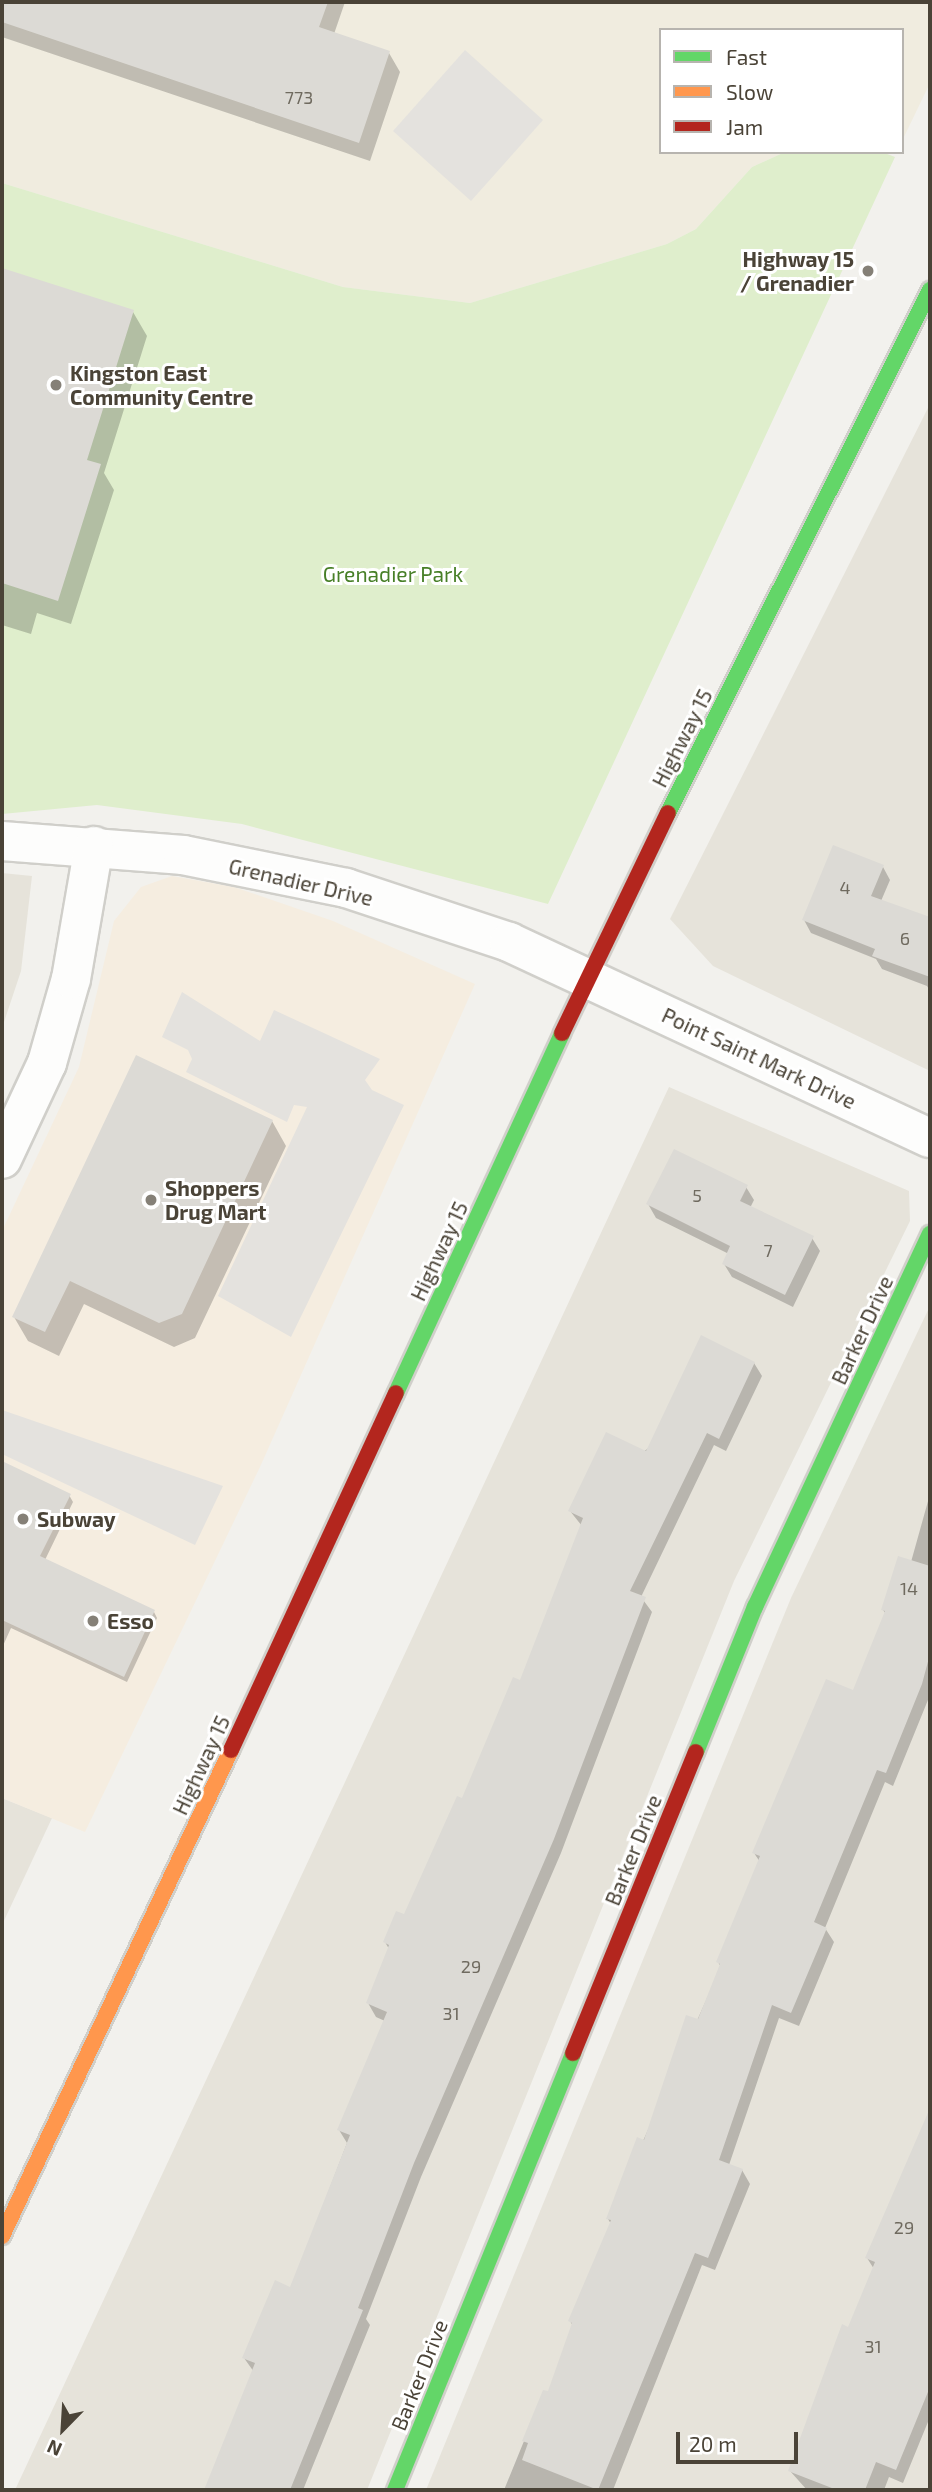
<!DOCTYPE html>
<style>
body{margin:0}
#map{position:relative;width:932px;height:2492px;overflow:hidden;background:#f2f1ed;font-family:"Exo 2",sans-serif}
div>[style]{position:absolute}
.residential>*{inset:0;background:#e6e3da}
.commercial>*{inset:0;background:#f5ede0}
.education>*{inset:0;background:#f0ecdf}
.green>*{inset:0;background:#dfeecc}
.parking>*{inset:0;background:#e4e2de}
.shadow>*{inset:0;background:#0003}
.building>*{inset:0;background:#dcdad5}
.roads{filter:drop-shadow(2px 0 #d0cfca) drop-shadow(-2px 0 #d0cfca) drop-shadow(0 2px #d0cfca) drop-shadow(0 -2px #d0cfca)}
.street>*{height:38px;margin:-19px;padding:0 19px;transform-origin:19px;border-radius:19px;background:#fdfdfc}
.fast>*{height:16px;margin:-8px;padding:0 8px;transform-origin:8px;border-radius:8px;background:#63d668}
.slow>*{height:16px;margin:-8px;padding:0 8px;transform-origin:8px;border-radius:8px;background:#ff974d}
.jam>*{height:16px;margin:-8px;padding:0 8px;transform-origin:8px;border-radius:8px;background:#b3261e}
.dots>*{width:19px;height:19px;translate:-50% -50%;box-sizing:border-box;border:4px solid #fff;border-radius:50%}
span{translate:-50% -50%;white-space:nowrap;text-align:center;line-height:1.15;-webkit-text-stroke:6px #fff;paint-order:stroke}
.number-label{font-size:18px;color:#6f6a5f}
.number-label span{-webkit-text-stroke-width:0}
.poi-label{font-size:21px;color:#4a4337;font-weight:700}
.right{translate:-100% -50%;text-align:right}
.left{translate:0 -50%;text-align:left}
.park-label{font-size:21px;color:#477f27}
.street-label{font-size:21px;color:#4a4337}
.frame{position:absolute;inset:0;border:4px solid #4a4337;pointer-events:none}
.legend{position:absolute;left:659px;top:28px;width:245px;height:126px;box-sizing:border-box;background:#fff;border:2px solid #b7b4af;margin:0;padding:9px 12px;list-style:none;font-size:21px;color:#4a4337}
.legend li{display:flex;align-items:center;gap:14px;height:35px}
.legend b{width:35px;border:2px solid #b7b4af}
.north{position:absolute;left:28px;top:2394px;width:70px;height:70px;-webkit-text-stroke:5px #fff;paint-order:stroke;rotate:204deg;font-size:19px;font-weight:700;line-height:28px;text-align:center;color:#4a4337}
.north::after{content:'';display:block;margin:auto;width:24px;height:32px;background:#4a4337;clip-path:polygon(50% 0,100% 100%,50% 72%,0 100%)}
.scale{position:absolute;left:676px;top:2432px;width:122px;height:32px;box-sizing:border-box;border:4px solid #4a4337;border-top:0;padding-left:9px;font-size:21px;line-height:24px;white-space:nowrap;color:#4a4337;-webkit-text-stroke:5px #fff;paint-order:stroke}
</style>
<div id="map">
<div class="residential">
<div style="clip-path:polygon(930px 404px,930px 1071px,713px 966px,670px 919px)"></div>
<div style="clip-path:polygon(2px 873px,32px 876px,21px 971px,2px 1028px)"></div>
<div style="clip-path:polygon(669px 1087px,909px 1191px,910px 1221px,734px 1581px,367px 2490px,15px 2490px)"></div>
<div style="clip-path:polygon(930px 1306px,930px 2490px,426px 2490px,791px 1598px)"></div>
<div style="clip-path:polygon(2px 1798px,52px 1818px,2px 1925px)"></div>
</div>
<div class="commercial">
<div style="clip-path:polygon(172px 876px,234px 887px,333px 921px,475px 984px,260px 1467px,85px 1832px,2px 1798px,2px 1231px,79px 1067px,114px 921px,141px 887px)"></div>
</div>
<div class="education">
<div style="clip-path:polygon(2px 2px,930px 2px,930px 83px,902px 141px,902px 30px,661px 30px,661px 152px,785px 152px,752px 167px,696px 229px,667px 244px,470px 303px,343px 287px,2px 183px)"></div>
</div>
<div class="green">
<div style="clip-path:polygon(785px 152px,882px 152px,895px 157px,548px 904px,242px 824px,97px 805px,2px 814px,2px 183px,343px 287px,470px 303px,667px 244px,696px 229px,752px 167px)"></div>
</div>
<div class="parking">
<div style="clip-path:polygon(465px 50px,543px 120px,471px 201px,393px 131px)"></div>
<div style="clip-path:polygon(182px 992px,260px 1041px,274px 1010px,380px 1059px,365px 1080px,372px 1090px,404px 1105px,291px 1337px,218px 1296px,307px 1107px,294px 1105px,287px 1122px,186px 1072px,192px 1059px,188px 1050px,162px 1037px)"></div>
<div style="clip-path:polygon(2px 1410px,223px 1486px,195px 1545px,2px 1454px)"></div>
</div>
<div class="shadow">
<div style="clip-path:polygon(2px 2px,345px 2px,334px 34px,389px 53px,400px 72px,370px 161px,2px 37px)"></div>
<div style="clip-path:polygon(2px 270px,133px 312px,147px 336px,104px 473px,114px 490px,71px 624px,37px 613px,31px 634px,2px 625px)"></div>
<div style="clip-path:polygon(883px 867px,890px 880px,881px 901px,930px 919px,930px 991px,927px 986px,882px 969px,876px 959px,811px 933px,804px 920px)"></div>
<div style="clip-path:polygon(272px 1121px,286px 1146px,195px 1338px,174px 1347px,84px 1304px,59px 1356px,28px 1341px,14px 1317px)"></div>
<div style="clip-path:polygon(746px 1187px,754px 1200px,750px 1208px,812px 1238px,820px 1251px,793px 1307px,732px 1277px,724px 1264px,729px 1254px,656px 1218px,648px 1204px)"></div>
<div style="clip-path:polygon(754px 1363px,762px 1376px,726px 1451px,714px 1445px,641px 1597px,652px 1612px,561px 1853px,421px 2177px,366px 2319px,370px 2325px,303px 2490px,206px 2490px,254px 2372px,244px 2358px,291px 2289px,347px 2143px,339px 2130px,385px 2021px,376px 2017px,368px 2003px,389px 1949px,385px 1942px,404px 1917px,521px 1682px,582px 1526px,570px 1511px)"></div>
<div style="clip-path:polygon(2px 1463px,69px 1495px,73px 1502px,45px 1560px,154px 1612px,157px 1618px,127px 1682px,11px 1628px,2px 1648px)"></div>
<div style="clip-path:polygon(930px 1494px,930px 1695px,893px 1786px,885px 1782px,825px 1928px,834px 1942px,799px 2026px,779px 2018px,729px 2165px,742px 2170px,750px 2184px,715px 2270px,702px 2265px,613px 2490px,504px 2490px,544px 2392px,549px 2393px,573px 2326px,570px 2321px,611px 2224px,608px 2219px,721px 1967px,718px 1962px,760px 1862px,754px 1853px,854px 1692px,886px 1614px,883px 1610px,911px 1562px)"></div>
<div style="clip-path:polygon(930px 2112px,930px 2417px,903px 2483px,889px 2477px,884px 2490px,807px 2490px,790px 2471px,874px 2269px,867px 2258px)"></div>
</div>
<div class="building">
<div style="clip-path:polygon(2px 2px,328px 2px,319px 27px,390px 51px,359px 143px,2px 22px)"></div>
<div style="clip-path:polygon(2px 268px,134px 310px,87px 460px,101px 464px,58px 601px,2px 583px)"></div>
<div style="clip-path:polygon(833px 845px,884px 865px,871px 896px,930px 917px,930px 977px,872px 956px,875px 949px,802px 920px)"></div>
<div style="clip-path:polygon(136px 1055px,273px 1120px,182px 1314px,159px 1323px,70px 1281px,45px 1332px,12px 1317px)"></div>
<div style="clip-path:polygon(674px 1149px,748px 1185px,740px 1201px,814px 1236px,785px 1295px,722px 1264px,730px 1246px,646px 1204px)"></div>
<div style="clip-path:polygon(701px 1335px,755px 1362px,719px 1439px,707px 1433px,630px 1591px,646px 1597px,601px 1715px,554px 1839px,414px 2163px,358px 2308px,363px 2310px,290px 2490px,204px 2490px,255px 2363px,242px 2358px,275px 2280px,290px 2287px,350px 2135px,337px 2130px,387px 2012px,366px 2003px,389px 1945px,383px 1942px,396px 1911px,404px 1914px,457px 1796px,462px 1798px,513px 1677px,520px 1680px,583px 1518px,568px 1511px,606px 1432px,646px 1451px)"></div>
<div style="clip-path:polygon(2px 1461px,71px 1494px,40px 1556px,155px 1610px,124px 1677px,2px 1620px)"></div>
<div style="clip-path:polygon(898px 1556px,930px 1566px,930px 1654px,922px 1684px,886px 1773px,877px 1770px,814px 1922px,827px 1928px,791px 2013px,772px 2005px,719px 2160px,743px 2169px,708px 2258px,695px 2253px,598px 2490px,522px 2460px,528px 2443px,522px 2441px,543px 2390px,548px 2391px,572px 2323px,568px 2321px,611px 2220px,606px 2219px,637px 2137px,644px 2140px,686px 2015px,698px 2019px,720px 1964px,716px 1962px,760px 1856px,752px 1853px,785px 1775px,826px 1679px,853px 1690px,885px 1611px,881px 1610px)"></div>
<div style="clip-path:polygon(930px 2108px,930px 2387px,896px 2470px,876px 2462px,865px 2490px,837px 2490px,788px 2471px,842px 2324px,848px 2327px,875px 2262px,865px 2258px)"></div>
</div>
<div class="roads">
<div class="street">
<div style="left:2px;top:841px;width:182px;rotate:4.4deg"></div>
<div style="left:183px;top:855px;width:166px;rotate:11.4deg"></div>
<div style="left:346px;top:888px;width:172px;rotate:18.3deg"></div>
<div style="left:509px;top:942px;width:464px;rotate:25deg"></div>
<div style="left:2px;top:1159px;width:106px;rotate:-64.9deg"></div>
<div style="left:47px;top:1063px;width:87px;rotate:-74.1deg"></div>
<div style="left:71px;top:979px;width:135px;rotate:-80.2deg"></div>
</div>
<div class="fast">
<div style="left:668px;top:813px;width:585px;rotate:-63.39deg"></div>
<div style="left:396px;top:1393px;width:396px;rotate:-65.2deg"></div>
<div style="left:696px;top:1752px;width:157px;rotate:-67.9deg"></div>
<div style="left:755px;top:1607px;width:412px;rotate:-64.9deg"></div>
<div style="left:395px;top:2490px;width:472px;rotate:-67.8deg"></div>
</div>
<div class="slow">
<div style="left:2px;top:2236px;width:537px;rotate:-64.77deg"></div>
</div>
<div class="jam">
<div style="left:562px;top:1033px;width:244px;rotate:-64.3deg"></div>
<div style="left:231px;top:1750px;width:393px;rotate:-65.2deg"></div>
<div style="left:573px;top:2053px;width:325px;rotate:-67.8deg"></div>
</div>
</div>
<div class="dots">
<div style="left:868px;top:271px;background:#858077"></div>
<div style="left:56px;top:385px;background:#858077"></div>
<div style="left:151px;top:1200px;background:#858077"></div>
<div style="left:23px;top:1519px;background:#858077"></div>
<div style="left:93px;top:1621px;background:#858077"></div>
</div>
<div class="number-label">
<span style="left:299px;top:97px">773</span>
<span style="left:845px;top:887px">4</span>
<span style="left:905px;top:938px">6</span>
<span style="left:697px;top:1195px">5</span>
<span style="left:768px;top:1250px">7</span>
<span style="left:909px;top:1588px">14</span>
<span style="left:471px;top:1966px">29</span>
<span style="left:451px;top:2013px">31</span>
<span style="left:904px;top:2227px">29</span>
<span style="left:873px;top:2346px">31</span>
</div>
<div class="poi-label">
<span class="right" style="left:854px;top:271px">Highway 15<br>/ Grenadier</span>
<span class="left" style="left:70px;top:385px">Kingston East<br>Community Centre</span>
<span class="left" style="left:165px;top:1200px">Shoppers<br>Drug Mart</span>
<span class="left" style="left:37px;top:1519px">Subway</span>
<span class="left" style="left:107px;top:1621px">Esso</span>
</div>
<div class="park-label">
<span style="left:393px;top:574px">Grenadier Park</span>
</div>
<div class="street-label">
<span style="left:682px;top:738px;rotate:-63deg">Highway 15</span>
<span style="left:301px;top:882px;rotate:13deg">Grenadier Drive</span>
<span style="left:759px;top:1058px;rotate:25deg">Point Saint Mark Drive</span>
<span style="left:439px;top:1251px;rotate:-65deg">Highway 15</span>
<span style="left:862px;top:1330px;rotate:-65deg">Barker Drive</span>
<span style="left:201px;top:1765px;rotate:-65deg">Highway 15</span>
<span style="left:633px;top:1850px;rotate:-68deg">Barker Drive</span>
<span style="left:419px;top:2375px;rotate:-68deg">Barker Drive</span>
</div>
<div class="frame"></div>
<ul class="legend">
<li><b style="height:9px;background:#63d668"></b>Fast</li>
<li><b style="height:9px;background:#ff974d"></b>Slow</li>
<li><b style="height:9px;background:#b3261e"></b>Jam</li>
</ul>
<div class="north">N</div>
<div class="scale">20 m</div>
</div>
